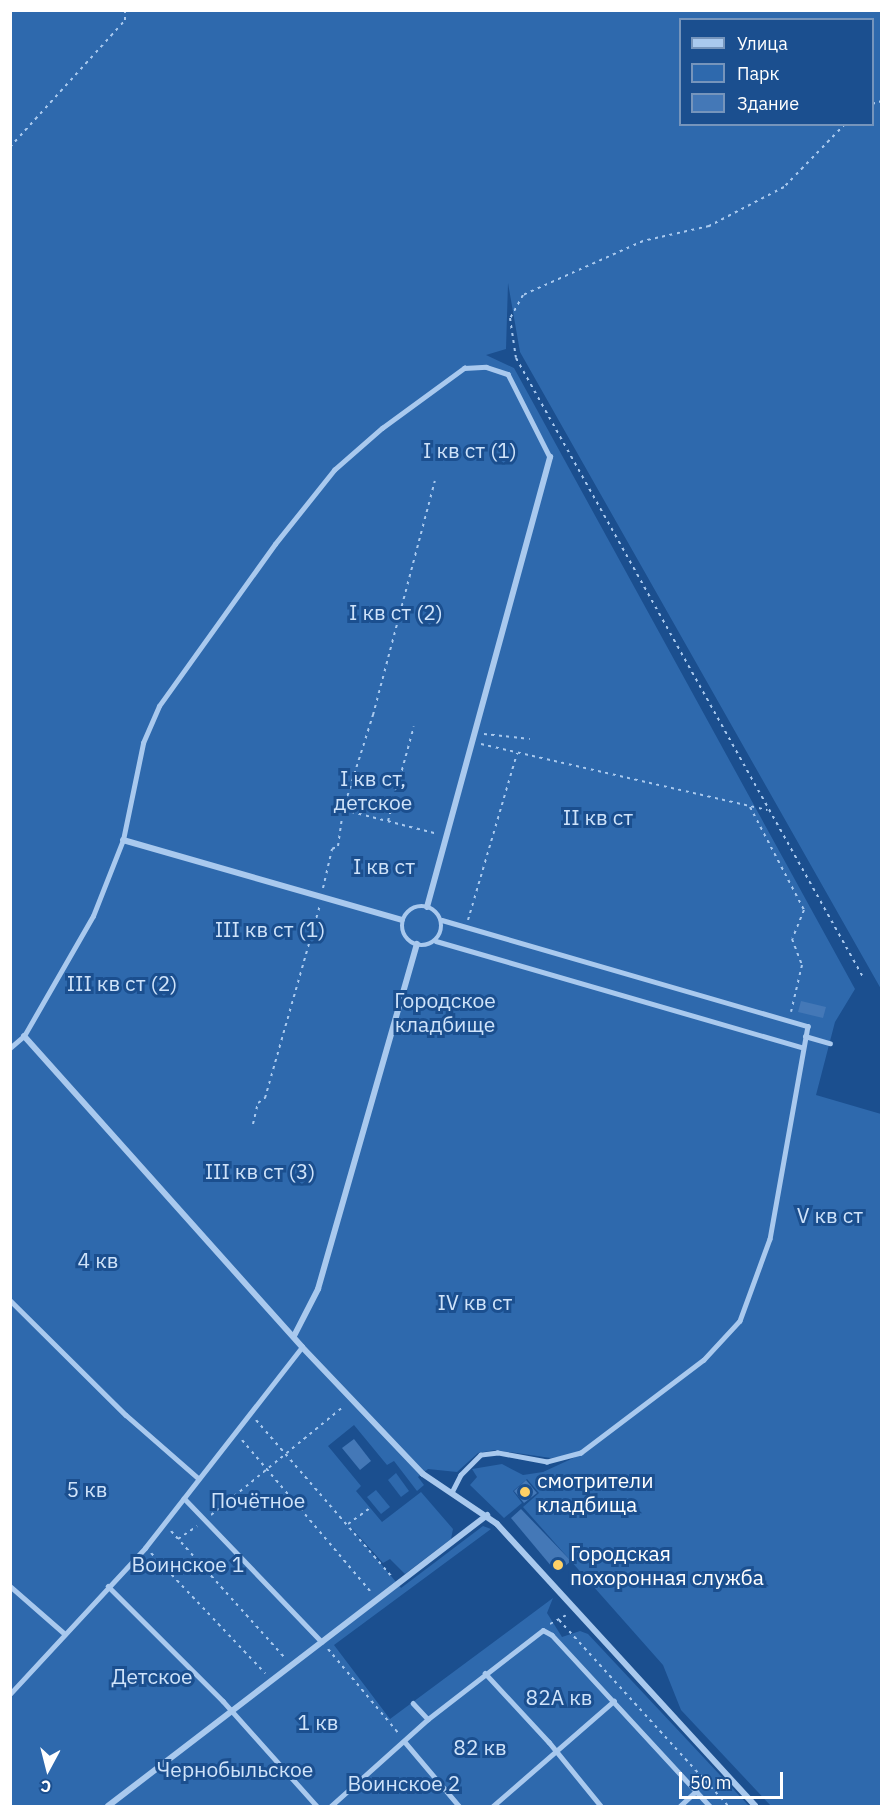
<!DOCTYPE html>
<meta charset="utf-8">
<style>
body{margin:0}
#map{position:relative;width:892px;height:1817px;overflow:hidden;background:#1b4f8f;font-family:"IBM Plex Sans",sans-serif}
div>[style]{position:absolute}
.green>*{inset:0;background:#2e69ad}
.building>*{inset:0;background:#4478b7}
.path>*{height:2px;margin-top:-1px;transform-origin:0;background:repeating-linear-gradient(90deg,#a9c9ee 0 3px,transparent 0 7.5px)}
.service>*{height:4.5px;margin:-2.25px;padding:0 2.25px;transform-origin:2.25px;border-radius:2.25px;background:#a9c9ee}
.service>.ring{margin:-2.25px;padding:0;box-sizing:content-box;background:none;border:4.5px solid #a9c9ee;border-radius:50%}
.minor>*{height:6px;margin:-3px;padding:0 3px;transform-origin:3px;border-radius:3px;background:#a9c9ee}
.dots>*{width:16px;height:16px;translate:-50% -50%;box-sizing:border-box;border:3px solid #1b4f8f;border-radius:50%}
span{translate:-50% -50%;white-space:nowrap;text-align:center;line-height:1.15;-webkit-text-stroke:6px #1b4f8f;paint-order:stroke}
.park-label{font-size:21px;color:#cfe3fa}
.poi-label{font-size:21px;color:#fff}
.left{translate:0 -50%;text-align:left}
.frame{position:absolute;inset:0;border:12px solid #fff;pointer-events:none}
.legend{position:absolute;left:679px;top:18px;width:195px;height:108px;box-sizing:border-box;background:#1b4f8f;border:2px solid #7695bc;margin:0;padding:8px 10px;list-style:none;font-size:18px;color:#fff}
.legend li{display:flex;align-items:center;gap:12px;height:30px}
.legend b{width:30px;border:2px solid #7695bc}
.north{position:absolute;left:18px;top:1739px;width:60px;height:60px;-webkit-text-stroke:4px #1b4f8f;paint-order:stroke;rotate:187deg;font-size:16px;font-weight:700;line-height:24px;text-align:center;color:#fff}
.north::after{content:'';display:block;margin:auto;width:21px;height:27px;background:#fff;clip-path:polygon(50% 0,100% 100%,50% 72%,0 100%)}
.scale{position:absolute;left:679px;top:1772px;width:104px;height:27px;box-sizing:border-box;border:3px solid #fff;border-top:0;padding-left:8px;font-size:18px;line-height:21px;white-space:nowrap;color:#fff;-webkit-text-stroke:4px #1b4f8f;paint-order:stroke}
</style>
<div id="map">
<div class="green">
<div style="clip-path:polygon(evenodd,10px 11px,881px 11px,881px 989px,520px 352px,508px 283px,506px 349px,486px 355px,514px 368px,855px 989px,835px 1022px,816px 1095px,881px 1114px,881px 1806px,771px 1806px,681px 1710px,663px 1665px,523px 1507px,539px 1493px,527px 1479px,513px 1491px,522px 1503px,504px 1518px,470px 1485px,477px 1477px,472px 1469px,502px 1464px,523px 1475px,543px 1472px,582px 1454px,551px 1458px,495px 1450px,478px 1453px,457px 1472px,428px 1469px,418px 1477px,424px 1485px,417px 1491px,394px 1461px,387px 1465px,354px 1425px,328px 1446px,361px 1486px,356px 1491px,382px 1522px,421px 1492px,453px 1529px,451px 1539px,405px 1574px,390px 1559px,383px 1563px,348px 1524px,401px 1588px,483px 1526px,491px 1529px,334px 1645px,390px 1719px,553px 1598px,547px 1613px,562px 1637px,580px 1631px,588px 1634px,749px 1806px,11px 1806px,10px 11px,680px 20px,872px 20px,872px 124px,680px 124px,680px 20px)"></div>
<div style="clip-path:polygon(396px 1473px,409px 1491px,401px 1497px,388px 1480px)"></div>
<div style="clip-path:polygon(376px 1490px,390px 1507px,381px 1514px,367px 1497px)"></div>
</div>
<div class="building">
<div style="clip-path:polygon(801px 1001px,826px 1007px,823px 1018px,798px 1012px)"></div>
<div style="clip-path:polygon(354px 1439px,371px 1461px,360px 1470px,342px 1448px)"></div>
<div style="clip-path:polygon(526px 1480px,537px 1493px,524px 1503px,514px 1491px)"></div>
<div style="clip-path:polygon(521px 1509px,571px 1561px,557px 1573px,511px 1518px)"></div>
</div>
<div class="path">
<div style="left:872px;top:104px;width:10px;rotate:-17deg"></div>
<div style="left:845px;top:124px;width:88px;rotate:134.1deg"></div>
<div style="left:784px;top:187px;width:85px;rotate:152.5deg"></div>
<div style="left:709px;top:226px;width:68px;rotate:167.2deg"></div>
<div style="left:643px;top:241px;width:132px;rotate:155.8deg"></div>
<div style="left:523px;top:295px;width:26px;rotate:119deg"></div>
<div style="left:510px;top:318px;width:40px;rotate:81.5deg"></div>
<div style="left:516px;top:358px;width:710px;rotate:60.73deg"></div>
<div style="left:10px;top:147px;width:171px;rotate:-47.8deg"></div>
<div style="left:125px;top:20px;width:10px;rotate:-90deg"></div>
<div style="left:484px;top:734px;width:46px;rotate:6.2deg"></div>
<div style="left:481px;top:744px;width:294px;rotate:13deg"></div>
<div style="left:750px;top:807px;width:116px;rotate:62.3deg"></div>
<div style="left:804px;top:910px;width:31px;rotate:112deg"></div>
<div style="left:792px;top:939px;width:28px;rotate:69deg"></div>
<div style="left:802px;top:965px;width:48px;rotate:103.2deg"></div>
<div style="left:344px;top:810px;width:97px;rotate:14.3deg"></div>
<div style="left:388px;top:821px;width:98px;rotate:-74.7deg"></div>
<div style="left:323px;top:888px;width:40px;rotate:-77deg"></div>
<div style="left:332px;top:849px;width:7px;rotate:-27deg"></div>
<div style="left:338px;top:846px;width:36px;rotate:-82deg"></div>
<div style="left:343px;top:810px;width:100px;rotate:-72.5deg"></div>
<div style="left:373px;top:715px;width:242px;rotate:-75.2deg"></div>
<div style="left:468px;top:920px;width:174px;rotate:-73.6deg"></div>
<div style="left:253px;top:1124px;width:22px;rotate:-77deg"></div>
<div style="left:258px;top:1103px;width:9px;rotate:-36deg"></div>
<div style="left:265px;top:1098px;width:201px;rotate:-74.1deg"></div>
<div style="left:256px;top:1420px;width:208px;rotate:49.1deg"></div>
<div style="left:242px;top:1440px;width:198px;rotate:49.7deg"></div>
<div style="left:211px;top:1515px;width:172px;rotate:-39.3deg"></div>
<div style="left:348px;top:1524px;width:27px;rotate:-36deg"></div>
<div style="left:171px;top:1531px;width:171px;rotate:48.1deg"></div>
<div style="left:178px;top:1539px;width:23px;rotate:-34deg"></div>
<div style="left:151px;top:1553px;width:166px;rotate:46.5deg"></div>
<div style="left:559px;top:1620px;width:251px;rotate:47.7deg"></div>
<div style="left:550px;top:1624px;width:18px;rotate:-29deg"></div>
<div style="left:328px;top:1649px;width:111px;rotate:50.1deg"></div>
</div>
<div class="service">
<div class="ring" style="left:402px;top:906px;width:35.5px;height:35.5px"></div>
<div style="left:442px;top:920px;width:381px;rotate:16.2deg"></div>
<div style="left:808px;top:1026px;width:216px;rotate:100.1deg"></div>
<div style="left:770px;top:1239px;width:87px;rotate:110.1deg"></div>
<div style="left:740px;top:1321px;width:53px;rotate:132.7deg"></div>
<div style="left:704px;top:1360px;width:154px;rotate:142.9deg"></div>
<div style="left:581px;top:1453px;width:35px;rotate:165deg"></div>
<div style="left:547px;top:1462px;width:50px;rotate:-169.6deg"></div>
<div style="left:498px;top:1453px;width:17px;rotate:173deg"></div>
<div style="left:481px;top:1455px;width:28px;rotate:135deg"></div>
<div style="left:461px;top:1475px;width:18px;rotate:117deg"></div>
<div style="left:436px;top:941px;width:381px;rotate:16.2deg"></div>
<div style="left:805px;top:1036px;width:26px;rotate:16deg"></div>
<div style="left:10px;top:1048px;width:18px;rotate:-41deg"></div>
<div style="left:24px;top:1036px;width:138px;rotate:-60.1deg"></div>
<div style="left:93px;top:916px;width:82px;rotate:-68.5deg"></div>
<div style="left:123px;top:840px;width:99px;rotate:-78.3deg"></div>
<div style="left:143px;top:743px;width:40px;rotate:-66.6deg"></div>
<div style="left:159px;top:706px;width:199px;rotate:-54.4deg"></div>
<div style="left:275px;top:544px;width:95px;rotate:-51.4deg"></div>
<div style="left:334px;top:470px;width:64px;rotate:-41.2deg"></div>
<div style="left:382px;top:428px;width:102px;rotate:-36.2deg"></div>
<div style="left:464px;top:368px;width:22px;rotate:-3deg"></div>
<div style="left:486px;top:367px;width:23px;rotate:18deg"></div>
<div style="left:508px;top:374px;width:93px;rotate:63.2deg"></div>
<div style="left:10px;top:1300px;width:163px;rotate:44.8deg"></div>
<div style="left:126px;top:1415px;width:94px;rotate:41.1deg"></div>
<div style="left:184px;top:1498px;width:199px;rotate:46.2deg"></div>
<div style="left:10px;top:1586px;width:73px;rotate:41.1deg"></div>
<div style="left:108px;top:1586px;width:163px;rotate:45deg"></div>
<div style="left:223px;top:1701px;width:141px;rotate:48.2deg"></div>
<div style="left:485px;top:1673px;width:94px;rotate:47.2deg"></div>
<div style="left:549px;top:1742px;width:82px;rotate:50.9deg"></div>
<div style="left:10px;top:1694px;width:199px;rotate:-47.2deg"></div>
<div style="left:145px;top:1548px;width:255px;rotate:-52deg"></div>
<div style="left:413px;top:1703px;width:22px;rotate:47deg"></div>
<div style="left:405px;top:1742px;width:84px;rotate:49.8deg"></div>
<div style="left:331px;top:1806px;width:130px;rotate:-41.9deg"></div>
<div style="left:428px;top:1719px;width:145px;rotate:-37.7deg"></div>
<div style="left:543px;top:1630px;width:10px;rotate:29deg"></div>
<div style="left:552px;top:1635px;width:233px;rotate:47.3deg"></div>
<div style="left:493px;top:1806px;width:160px;rotate:-41deg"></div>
<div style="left:680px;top:1806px;width:22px;rotate:-43deg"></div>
</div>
<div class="minor">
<div style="left:123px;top:840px;width:290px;rotate:16deg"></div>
<div style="left:427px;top:907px;width:467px;rotate:-74.7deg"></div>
<div style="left:24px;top:1036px;width:417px;rotate:48.2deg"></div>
<div style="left:302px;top:1347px;width:175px;rotate:46.4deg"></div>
<div style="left:423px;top:1474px;width:89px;rotate:34deg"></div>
<div style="left:497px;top:1524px;width:382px;rotate:47.5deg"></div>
<div style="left:294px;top:1336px;width:53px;rotate:-62.9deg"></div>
<div style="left:318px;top:1289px;width:359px;rotate:-74deg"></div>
<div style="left:108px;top:1806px;width:478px;rotate:-37.5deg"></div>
</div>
<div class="dots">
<div style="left:525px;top:1492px;background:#ffd166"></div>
<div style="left:558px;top:1565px;background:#ffd166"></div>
</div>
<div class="park-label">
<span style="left:470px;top:450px">I кв ст (1)</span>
<span style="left:396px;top:612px">I кв ст (2)</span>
<span style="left:373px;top:790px">I кв ст,<br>детское</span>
<span style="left:598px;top:817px">II кв ст</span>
<span style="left:384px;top:866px">I кв ст</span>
<span style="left:270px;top:929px">III кв ст (1)</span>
<span style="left:122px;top:983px">III кв ст (2)</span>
<span style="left:445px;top:1012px">Городское<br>кладбище</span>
<span style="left:260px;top:1171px">III кв ст (3)</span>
<span style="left:830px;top:1215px">V кв ст</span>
<span style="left:98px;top:1260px">4 кв</span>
<span style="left:475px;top:1302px">IV кв ст</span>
<span style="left:87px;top:1489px">5 кв</span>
<span style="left:258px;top:1500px">Почётное</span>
<span style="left:188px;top:1564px">Воинское 1</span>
<span style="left:152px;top:1676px">Детское</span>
<span style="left:559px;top:1697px">82А кв</span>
<span style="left:318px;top:1722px">1 кв</span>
<span style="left:480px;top:1747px">82 кв</span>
<span style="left:235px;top:1769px">Чернобыльское</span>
<span style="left:404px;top:1783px">Воинское 2</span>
</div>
<div class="poi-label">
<span class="left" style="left:537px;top:1492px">смотрители<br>кладбища</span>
<span class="left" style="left:570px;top:1565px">Городская<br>похоронная служба</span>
</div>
<div class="frame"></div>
<ul class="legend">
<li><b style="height:8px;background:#a9c9ee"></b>Улица</li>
<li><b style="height:16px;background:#2e69ad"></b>Парк</li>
<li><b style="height:16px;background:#4478b7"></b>Здание</li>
</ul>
<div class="north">С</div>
<div class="scale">50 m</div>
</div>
